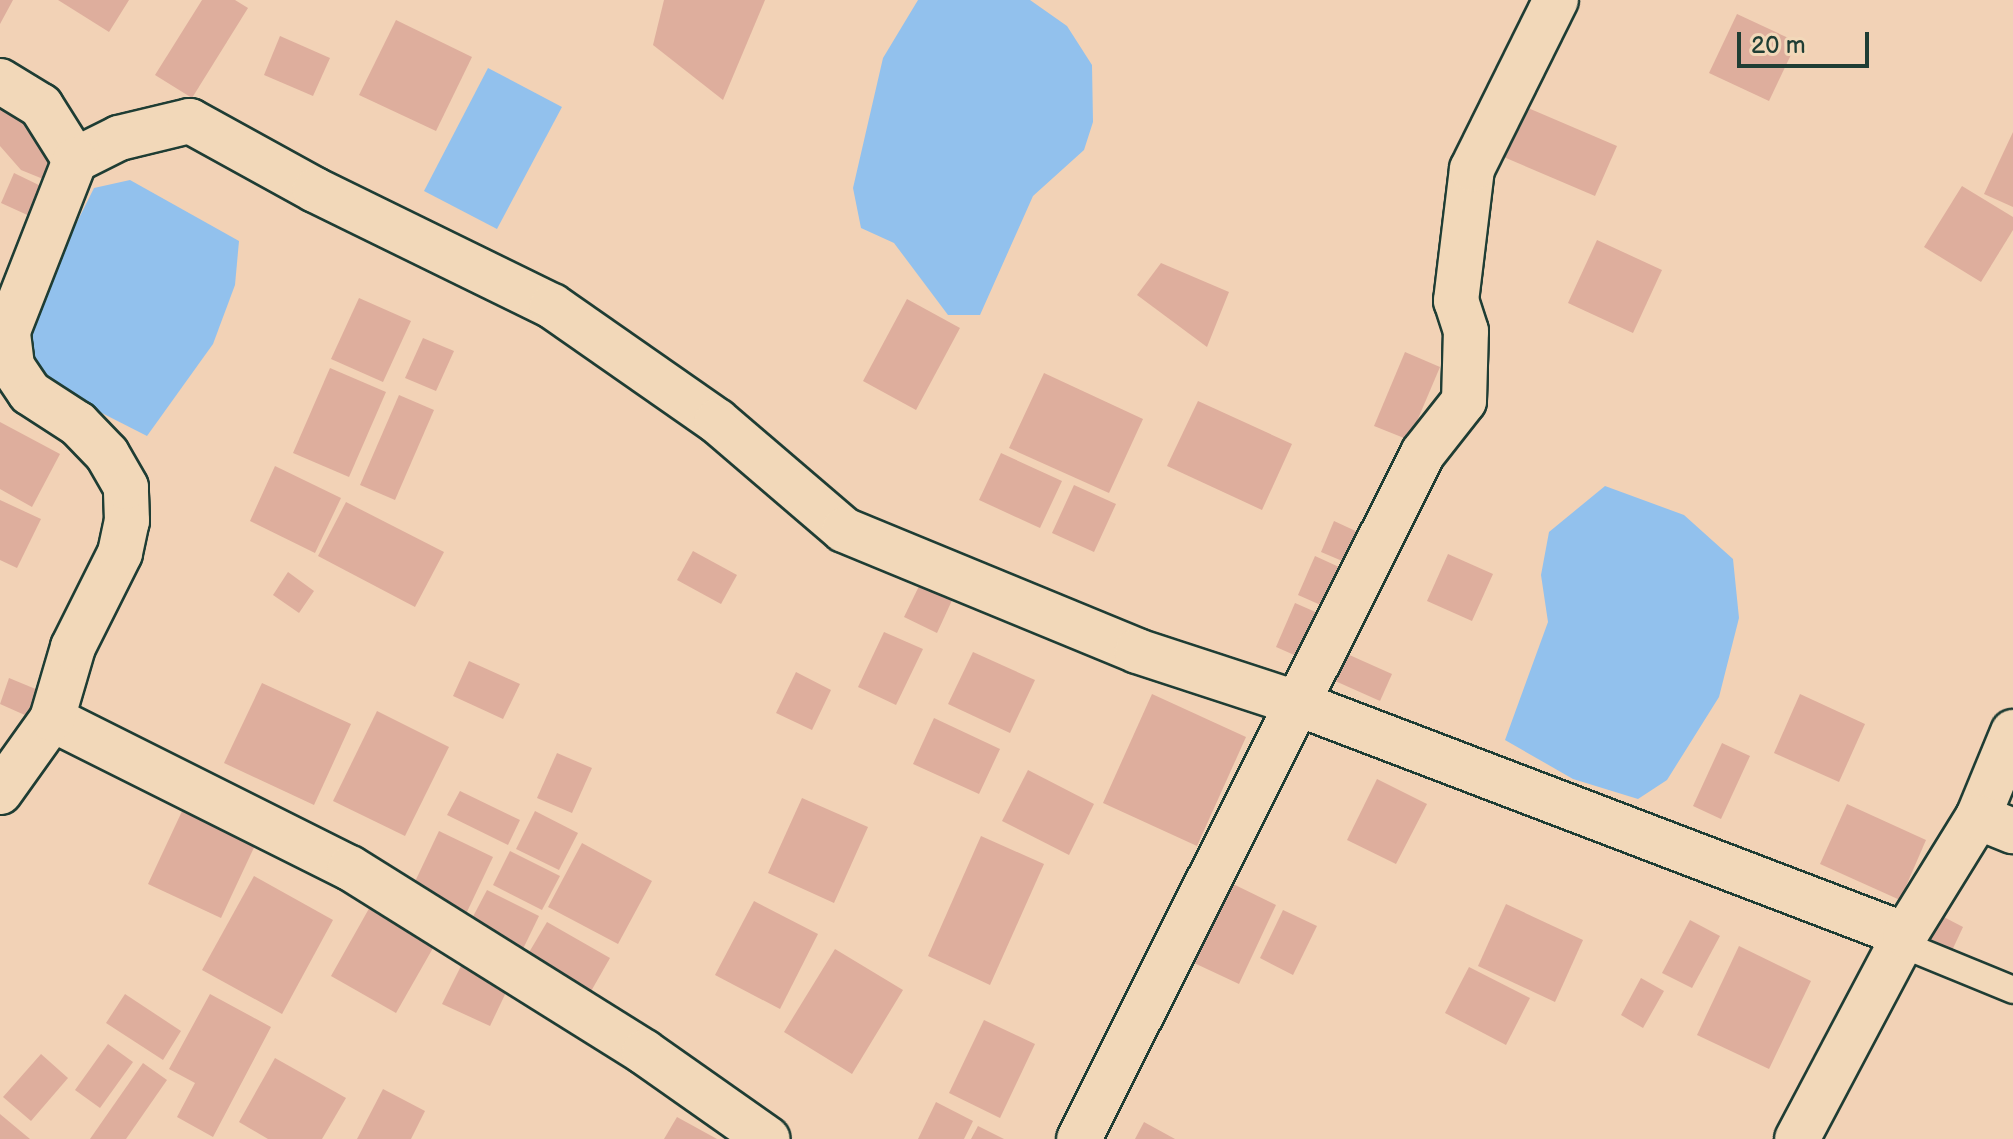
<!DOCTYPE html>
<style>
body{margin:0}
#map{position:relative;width:2013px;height:1139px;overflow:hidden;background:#f2d2b6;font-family:"Balsamiq Sans",sans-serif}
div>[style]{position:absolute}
.water>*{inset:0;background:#92c1ed}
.building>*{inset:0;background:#deae9d}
.roads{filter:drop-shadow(2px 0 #1f3d34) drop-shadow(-2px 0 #1f3d34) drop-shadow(0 2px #1f3d34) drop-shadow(0 -2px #1f3d34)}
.lane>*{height:26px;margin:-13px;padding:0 13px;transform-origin:13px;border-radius:13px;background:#f2d8b9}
.street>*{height:44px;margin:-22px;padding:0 22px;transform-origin:22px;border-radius:22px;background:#f2d8b9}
span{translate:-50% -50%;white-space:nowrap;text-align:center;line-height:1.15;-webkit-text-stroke:8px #f2d8b9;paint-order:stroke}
.scale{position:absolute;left:1737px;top:32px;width:132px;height:36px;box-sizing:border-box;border:4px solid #1f3d34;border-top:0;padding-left:10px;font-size:24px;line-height:28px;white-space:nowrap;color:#1f3d34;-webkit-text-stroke:6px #f2d8b9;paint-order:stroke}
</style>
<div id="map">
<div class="water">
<div style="clip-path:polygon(918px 0,1030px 0,1067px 26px,1092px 65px,1093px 122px,1084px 150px,1033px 196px,980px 315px,948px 315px,894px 243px,861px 228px,853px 188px,883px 58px)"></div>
<div style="clip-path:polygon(488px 68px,562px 107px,497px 229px,424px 191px)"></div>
<div style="clip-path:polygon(130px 180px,239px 241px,235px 285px,213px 344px,147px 436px,35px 379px,22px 332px,94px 188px)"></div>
<div style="clip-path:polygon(1605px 486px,1684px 515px,1733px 559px,1739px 618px,1719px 697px,1667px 780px,1638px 799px,1573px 779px,1505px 740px,1548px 622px,1541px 575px,1549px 532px)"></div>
</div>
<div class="building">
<div style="clip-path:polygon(0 0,13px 0,0 24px)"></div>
<div style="clip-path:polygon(58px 0,129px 0,109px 32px)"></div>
<div style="clip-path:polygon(202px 0,235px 0,248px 8px,192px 98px,155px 75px)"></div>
<div style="clip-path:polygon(664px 0,765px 0,723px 100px,653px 45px)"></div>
<div style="clip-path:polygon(1737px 14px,1797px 42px,1769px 101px,1709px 73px)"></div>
<div style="clip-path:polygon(396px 20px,472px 57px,436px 131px,359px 95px)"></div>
<div style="clip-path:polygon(280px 36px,330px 58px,313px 96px,264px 75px)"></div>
<div style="clip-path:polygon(0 94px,51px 141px,48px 181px,21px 170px,0 146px)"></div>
<div style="clip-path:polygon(1521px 105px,1617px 146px,1595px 196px,1499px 155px)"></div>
<div style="clip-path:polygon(2013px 132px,2013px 207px,1984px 194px)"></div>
<div style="clip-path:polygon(14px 173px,47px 189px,34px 218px,1px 203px)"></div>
<div style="clip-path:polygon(1962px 186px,2013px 217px,2013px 230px,1981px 282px,1924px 247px)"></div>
<div style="clip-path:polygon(1597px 240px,1662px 270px,1633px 333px,1568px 303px)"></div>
<div style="clip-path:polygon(1161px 263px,1229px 292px,1207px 347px,1137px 295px)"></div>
<div style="clip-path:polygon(359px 298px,411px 321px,383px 382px,331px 359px)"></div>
<div style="clip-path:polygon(907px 299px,960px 328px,916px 410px,863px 381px)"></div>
<div style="clip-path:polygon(423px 338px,454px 351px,436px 391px,405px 378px)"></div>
<div style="clip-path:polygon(1405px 352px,1440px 367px,1409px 440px,1374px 426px)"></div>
<div style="clip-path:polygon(330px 368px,386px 392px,349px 477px,293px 453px)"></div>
<div style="clip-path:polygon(1044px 373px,1143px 419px,1109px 493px,1009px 448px)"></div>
<div style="clip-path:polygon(399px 395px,434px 410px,395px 500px,360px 485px)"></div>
<div style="clip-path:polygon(1198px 401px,1292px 444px,1262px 510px,1167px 466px)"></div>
<div style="clip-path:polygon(0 422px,60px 454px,32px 507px,0 489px)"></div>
<div style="clip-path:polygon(1001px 453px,1062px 481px,1040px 528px,979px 500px)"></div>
<div style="clip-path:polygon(275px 466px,341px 498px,315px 553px,250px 521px)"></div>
<div style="clip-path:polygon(1074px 485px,1116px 504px,1094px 552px,1052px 533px)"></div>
<div style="clip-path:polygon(0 500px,41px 519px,17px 568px,0 560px)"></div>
<div style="clip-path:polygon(346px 502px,444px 552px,415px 607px,318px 556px)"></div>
<div style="clip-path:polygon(1334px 521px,1360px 533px,1347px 563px,1321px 552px)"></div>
<div style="clip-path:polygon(693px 551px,737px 575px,721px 604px,677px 580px)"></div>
<div style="clip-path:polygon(1448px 554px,1493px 574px,1472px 621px,1427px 601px)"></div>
<div style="clip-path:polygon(1315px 556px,1350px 572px,1332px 610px,1298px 595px)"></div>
<div style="clip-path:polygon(288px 572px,314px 591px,299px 613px,273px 595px)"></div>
<div style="clip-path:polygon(921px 582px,954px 596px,937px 633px,904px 617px)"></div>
<div style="clip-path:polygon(1295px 603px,1327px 617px,1308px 661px,1276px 647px)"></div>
<div style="clip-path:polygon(884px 632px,923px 649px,896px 705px,858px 687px)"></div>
<div style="clip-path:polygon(1336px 649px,1392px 674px,1380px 701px,1324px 676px)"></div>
<div style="clip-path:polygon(973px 652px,1035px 680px,1010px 733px,948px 704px)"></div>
<div style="clip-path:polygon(469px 661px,520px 684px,503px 719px,453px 696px)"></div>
<div style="clip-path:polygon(796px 672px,831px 690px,812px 730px,776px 713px)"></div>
<div style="clip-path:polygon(9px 678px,38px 690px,27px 716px,0 704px)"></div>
<div style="clip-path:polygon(262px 683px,351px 724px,314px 805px,224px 763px)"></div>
<div style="clip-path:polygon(1152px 694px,1246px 737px,1197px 846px,1103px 803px)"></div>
<div style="clip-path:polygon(1800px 694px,1865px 724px,1839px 782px,1774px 753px)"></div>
<div style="clip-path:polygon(377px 711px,449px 747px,405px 836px,333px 801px)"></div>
<div style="clip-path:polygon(934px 718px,1000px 749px,979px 794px,913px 764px)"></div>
<div style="clip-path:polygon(1722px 743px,1750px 756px,1721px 819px,1693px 806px)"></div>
<div style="clip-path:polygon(557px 753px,592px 768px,572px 813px,537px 798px)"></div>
<div style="clip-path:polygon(1028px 770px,1094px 804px,1069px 855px,1002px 821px)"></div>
<div style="clip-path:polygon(1377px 779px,1427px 804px,1396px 864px,1347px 840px)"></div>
<div style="clip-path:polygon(460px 791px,520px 820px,508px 845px,447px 815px)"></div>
<div style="clip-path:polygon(802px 798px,868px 827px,834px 903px,768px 873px)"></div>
<div style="clip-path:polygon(1847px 804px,1926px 840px,1900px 900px,1820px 864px)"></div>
<div style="clip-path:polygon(184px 807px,257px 841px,221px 918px,148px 884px)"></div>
<div style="clip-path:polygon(535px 811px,578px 833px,559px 870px,516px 849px)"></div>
<div style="clip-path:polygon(439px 831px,493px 857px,465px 916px,411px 890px)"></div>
<div style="clip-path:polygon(981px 836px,1044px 864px,990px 985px,928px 956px)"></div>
<div style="clip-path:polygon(582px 843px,652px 881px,618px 944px,548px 907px)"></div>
<div style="clip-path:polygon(510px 851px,560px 876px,542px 910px,493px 885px)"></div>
<div style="clip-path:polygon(254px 876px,333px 920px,282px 1014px,202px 970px)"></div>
<div style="clip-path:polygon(1231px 883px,1276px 905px,1239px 984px,1192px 962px)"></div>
<div style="clip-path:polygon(487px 890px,539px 916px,520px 955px,467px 928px)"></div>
<div style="clip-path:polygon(754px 901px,818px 934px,780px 1009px,715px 975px)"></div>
<div style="clip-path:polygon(1506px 904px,1583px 940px,1555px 1002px,1478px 966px)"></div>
<div style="clip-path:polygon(371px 905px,437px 941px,396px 1013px,331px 976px)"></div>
<div style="clip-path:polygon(1283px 910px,1317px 926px,1293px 975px,1260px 958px)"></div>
<div style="clip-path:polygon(1938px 914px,1963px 927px,1948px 959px,1922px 946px)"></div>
<div style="clip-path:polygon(1690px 920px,1720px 936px,1692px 988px,1662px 973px)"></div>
<div style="clip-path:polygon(547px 922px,610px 958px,582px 1007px,518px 971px)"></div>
<div style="clip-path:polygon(1739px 946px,1811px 981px,1769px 1069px,1697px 1035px)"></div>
<div style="clip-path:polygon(835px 949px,903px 990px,852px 1074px,784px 1032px)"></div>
<div style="clip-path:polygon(463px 962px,510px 984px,490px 1026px,442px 1004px)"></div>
<div style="clip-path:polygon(1469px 967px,1530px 998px,1506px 1045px,1445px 1013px)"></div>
<div style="clip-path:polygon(1641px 978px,1664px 991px,1643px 1028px,1621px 1015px)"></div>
<div style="clip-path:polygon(125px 994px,181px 1031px,163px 1060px,106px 1023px)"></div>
<div style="clip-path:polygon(210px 994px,271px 1027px,213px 1137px,177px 1117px,195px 1083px,169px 1069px)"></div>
<div style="clip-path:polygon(984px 1020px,1035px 1044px,1000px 1118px,949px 1093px)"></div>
<div style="clip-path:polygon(108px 1044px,133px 1062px,100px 1108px,75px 1090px)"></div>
<div style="clip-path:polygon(41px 1054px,68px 1078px,31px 1121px,3px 1097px)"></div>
<div style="clip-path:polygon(275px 1058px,346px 1098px,322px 1139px,268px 1139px,239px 1122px)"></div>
<div style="clip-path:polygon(143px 1063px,167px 1080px,126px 1139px,90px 1139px)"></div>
<div style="clip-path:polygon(383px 1089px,425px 1111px,411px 1139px,357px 1139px)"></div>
<div style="clip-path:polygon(936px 1102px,973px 1121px,964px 1139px,918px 1139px)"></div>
<div style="clip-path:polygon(0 1114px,30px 1139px,0 1139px)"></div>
<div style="clip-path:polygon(677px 1117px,717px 1139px,664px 1139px)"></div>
<div style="clip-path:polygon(1144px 1122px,1175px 1139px,1135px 1139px)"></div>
<div style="clip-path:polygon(978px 1126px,1004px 1139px,971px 1139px)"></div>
</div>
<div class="roads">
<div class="lane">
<div style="left:1901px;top:944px;width:121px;rotate:22.3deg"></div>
</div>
<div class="street">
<div style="left:0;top:81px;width:48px;rotate:31.4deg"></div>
<div style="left:41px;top:106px;width:64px;rotate:57.8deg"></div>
<div style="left:75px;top:160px;width:49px;rotate:-26.6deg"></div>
<div style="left:119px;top:138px;width:73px;rotate:-13.5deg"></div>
<div style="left:190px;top:121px;width:143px;rotate:28.9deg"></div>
<div style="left:315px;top:190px;width:264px;rotate:26.1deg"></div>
<div style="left:552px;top:306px;width:201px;rotate:34.9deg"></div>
<div style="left:717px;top:421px;width:167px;rotate:40.6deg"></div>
<div style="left:844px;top:530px;width:317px;rotate:22.4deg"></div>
<div style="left:1137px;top:651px;width:170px;rotate:18.1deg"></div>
<div style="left:1299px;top:704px;width:649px;rotate:20.87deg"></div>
<div style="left:52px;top:719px;width:333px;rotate:26.6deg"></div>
<div style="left:350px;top:868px;width:347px;rotate:32deg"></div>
<div style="left:644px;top:1052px;width:151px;rotate:35.1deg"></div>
<div style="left:0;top:792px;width:90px;rotate:-54.5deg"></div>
<div style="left:52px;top:719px;width:75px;rotate:-73.7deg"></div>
<div style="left:73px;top:647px;width:105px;rotate:-63.4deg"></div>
<div style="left:120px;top:553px;width:33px;rotate:-78deg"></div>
<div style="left:127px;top:521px;width:34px;rotate:-92deg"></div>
<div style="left:126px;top:487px;width:38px;rotate:-120deg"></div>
<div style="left:107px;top:454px;width:42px;rotate:-134deg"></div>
<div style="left:78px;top:424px;width:57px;rotate:-147.1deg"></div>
<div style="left:30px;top:393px;width:32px;rotate:-124deg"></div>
<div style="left:12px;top:366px;width:35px;rotate:-97deg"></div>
<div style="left:8px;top:331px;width:184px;rotate:-68.6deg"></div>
<div style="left:1978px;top:817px;width:92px;rotate:-67.6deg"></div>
<div style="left:1079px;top:1139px;width:767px;rotate:-63.37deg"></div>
<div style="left:1423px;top:453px;width:66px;rotate:-51.7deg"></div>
<div style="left:1464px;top:401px;width:70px;rotate:-88.4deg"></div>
<div style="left:1466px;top:331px;width:32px;rotate:-108deg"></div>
<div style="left:1456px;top:301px;width:133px;rotate:-83.1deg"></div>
<div style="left:1472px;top:169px;width:189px;rotate:-63.6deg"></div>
<div style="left:1797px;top:1139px;width:231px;rotate:-62.1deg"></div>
<div style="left:1905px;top:935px;width:139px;rotate:-58.3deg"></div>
<div style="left:1978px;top:817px;width:38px;rotate:22deg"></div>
</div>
</div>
<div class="scale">20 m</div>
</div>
